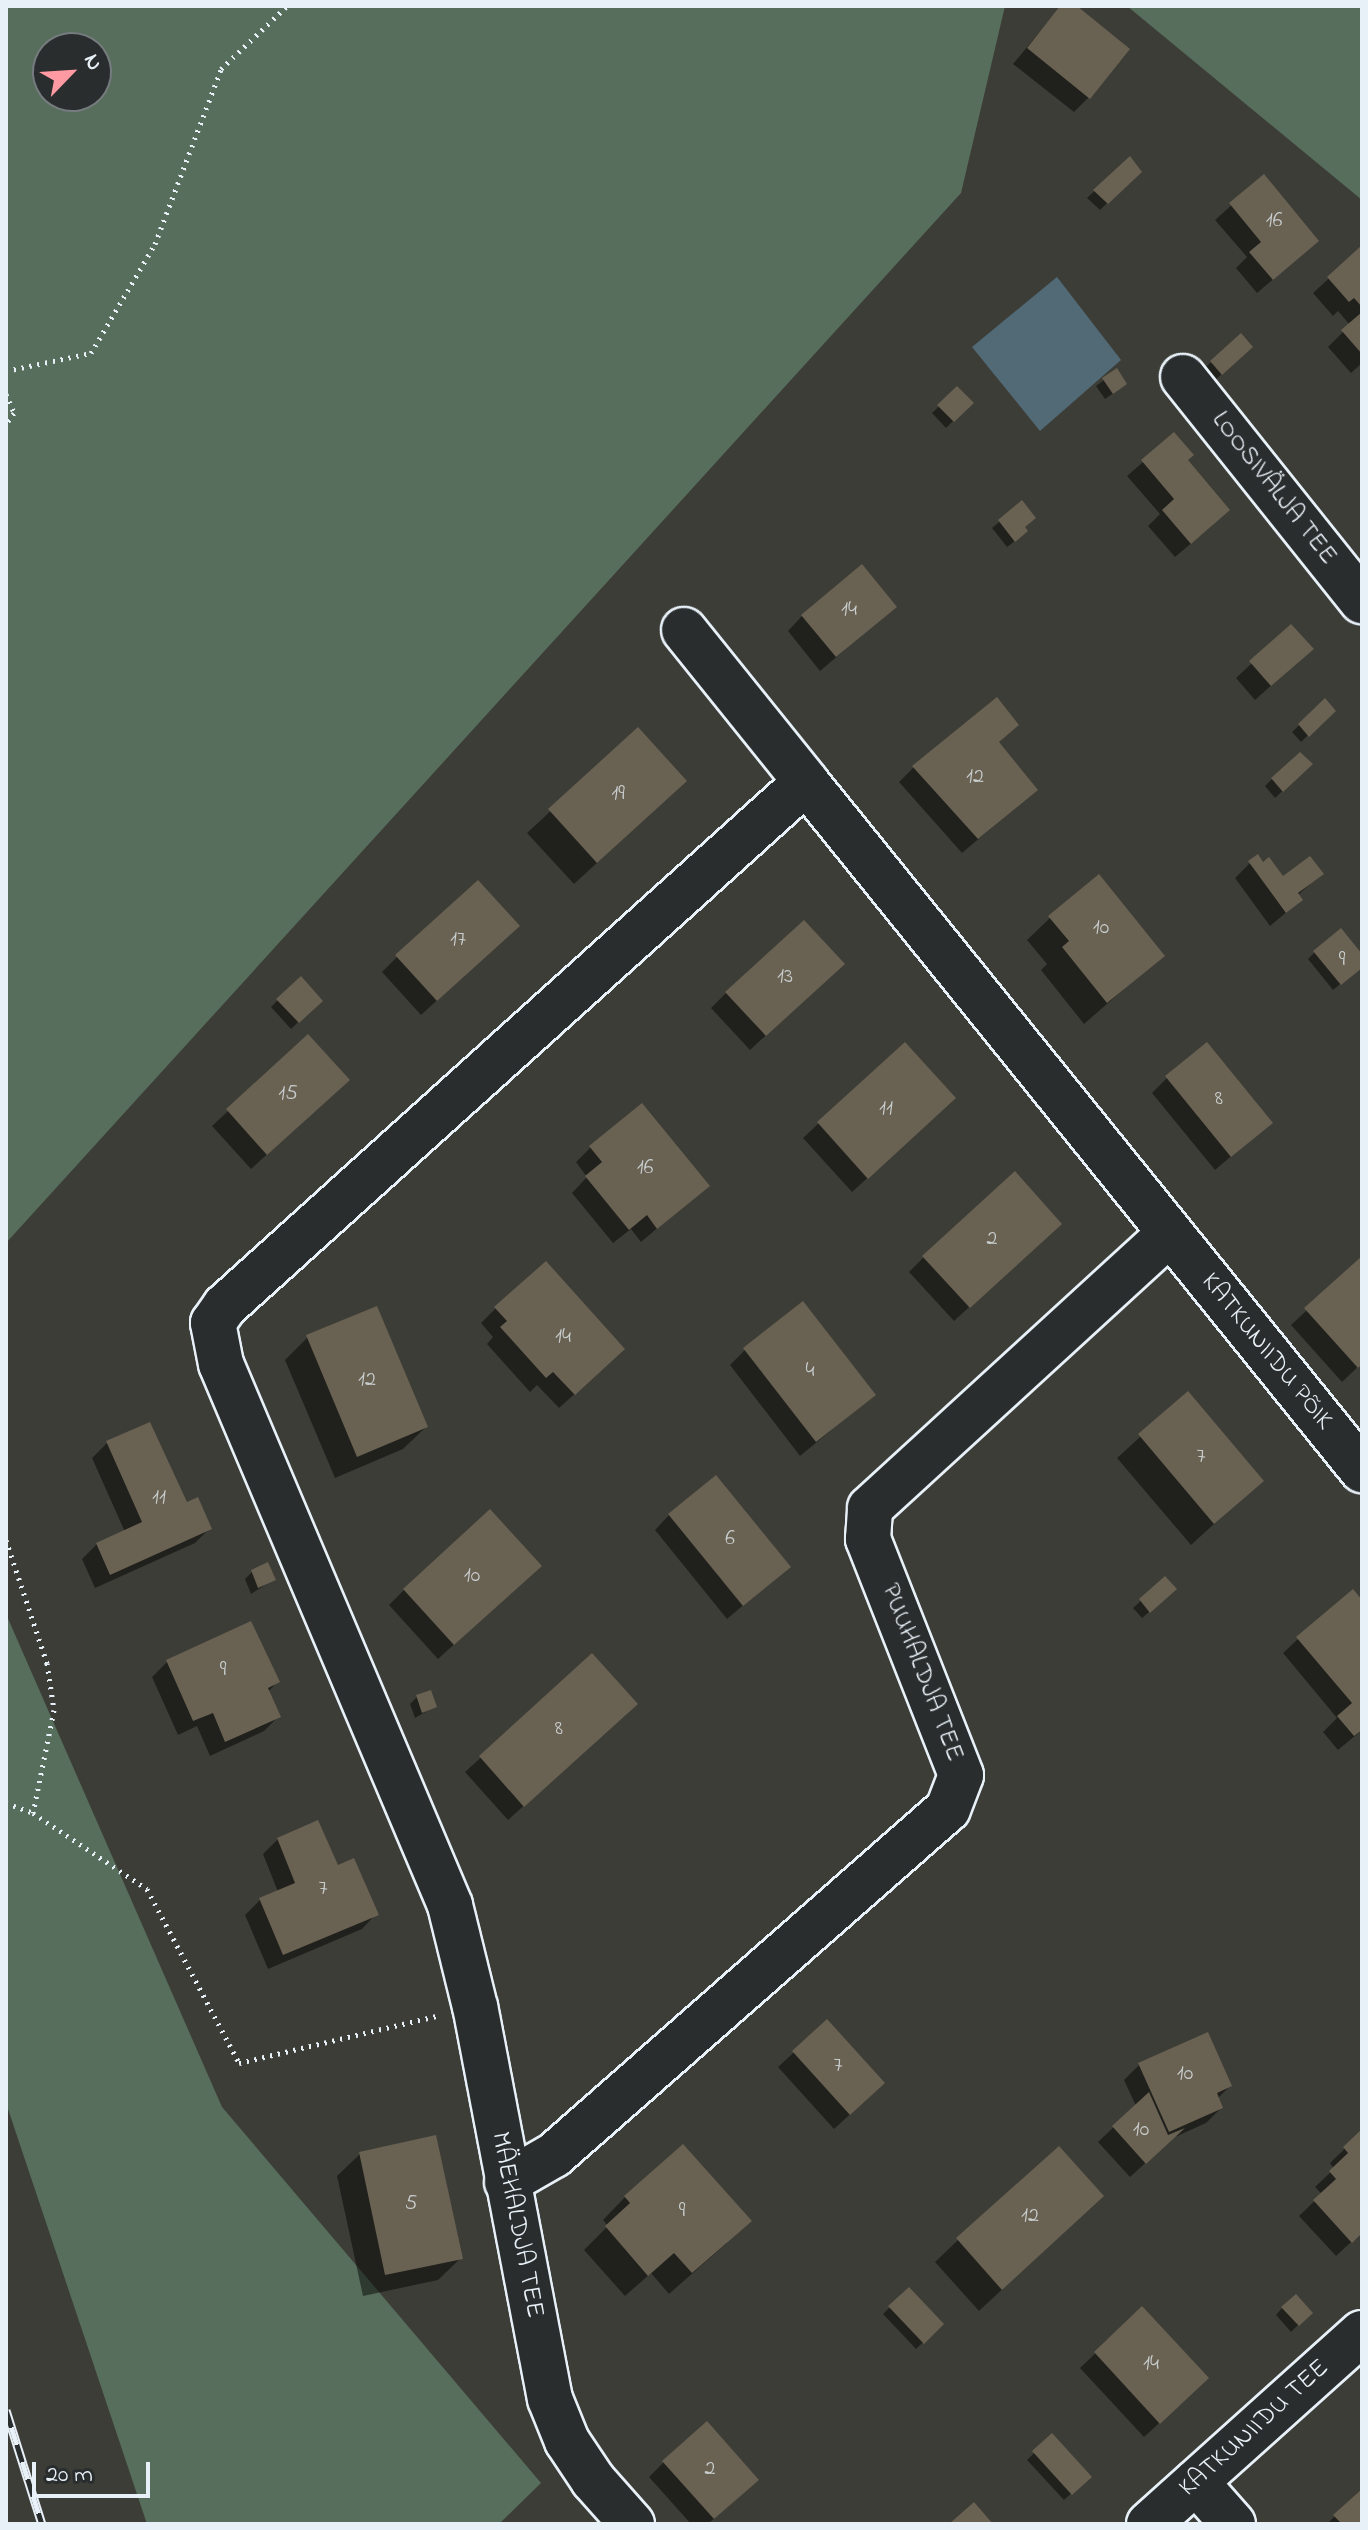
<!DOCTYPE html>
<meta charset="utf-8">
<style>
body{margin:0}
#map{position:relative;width:1368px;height:2530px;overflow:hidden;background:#3d3d38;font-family:"Indie Flower",sans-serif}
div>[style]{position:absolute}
.green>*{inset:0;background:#566e5b}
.water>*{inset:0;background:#516a76}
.shadow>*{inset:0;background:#0007}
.building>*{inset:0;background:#696151}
.path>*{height:5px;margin-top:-2.5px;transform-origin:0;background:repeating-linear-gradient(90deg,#e8f1f8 0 2px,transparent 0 8px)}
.roads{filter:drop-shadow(2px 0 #e8f1f8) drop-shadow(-2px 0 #e8f1f8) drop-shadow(0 2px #e8f1f8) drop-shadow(0 -2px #e8f1f8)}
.minor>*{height:44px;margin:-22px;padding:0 22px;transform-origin:22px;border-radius:22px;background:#2a2d2e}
.rail>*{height:9px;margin-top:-4.5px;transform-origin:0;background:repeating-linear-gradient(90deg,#2a2d2e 0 18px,#e8f1f8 0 36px);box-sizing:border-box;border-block:2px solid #e8f1f8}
span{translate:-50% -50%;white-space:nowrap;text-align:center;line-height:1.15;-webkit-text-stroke:6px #2a2d2e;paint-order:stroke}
.number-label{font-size:22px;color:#c8cdce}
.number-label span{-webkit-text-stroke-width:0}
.street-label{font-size:26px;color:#e8f1f8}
.frame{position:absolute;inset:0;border:8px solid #e8f1f8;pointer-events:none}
.north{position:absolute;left:32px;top:32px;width:80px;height:80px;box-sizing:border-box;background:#2a2d2e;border:2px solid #767b7f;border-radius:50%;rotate:65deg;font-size:22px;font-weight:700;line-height:32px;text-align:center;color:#e8f1f8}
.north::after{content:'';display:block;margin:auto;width:28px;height:36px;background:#ff9aa2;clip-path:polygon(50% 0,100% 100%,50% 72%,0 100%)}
.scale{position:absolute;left:32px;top:2462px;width:118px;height:36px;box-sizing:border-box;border:4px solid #e8f1f8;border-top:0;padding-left:10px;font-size:24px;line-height:28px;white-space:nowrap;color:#e8f1f8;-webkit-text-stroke:6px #2a2d2e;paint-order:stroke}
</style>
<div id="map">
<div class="green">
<div style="clip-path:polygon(evenodd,6px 6px,1005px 6px,961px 193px,6px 1243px,6px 6px,48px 48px,96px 48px,96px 96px,48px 96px,48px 48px)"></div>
<div style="clip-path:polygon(1127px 6px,1362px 6px,1362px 200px)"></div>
<div style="clip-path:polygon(6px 1614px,222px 2107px,541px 2483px,499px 2524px,147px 2524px,6px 2103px)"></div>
</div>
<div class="water">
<div style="clip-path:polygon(1057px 277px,1121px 360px,1040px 431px,972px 347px)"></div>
</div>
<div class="shadow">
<div style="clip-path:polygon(1061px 6px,1073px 6px,1088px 98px,1074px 112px,1013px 64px)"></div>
<div style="clip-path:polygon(1129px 159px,1139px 172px,1100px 210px,1087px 198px)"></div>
<div style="clip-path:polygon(1263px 177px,1302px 255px,1257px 293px,1236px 268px,1247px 257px,1215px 220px)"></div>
<div style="clip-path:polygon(1362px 248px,1362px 363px,1351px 373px,1328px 347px,1350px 325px,1338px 311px,1333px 316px,1313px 293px)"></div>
<div style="clip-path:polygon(1244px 354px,1214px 381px,1204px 369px,1211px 362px)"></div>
<div style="clip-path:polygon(1116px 371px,1118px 390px,1105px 399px,1096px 386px)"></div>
<div style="clip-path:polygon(957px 389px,971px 403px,946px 428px,932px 413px)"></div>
<div style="clip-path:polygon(1174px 435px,1213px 525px,1175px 557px,1148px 526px,1160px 514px,1127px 476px)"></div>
<div style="clip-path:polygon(1022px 503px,1023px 528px,1019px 538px,1007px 547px,992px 528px)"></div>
<div style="clip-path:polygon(895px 607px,820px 671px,788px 631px,802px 616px)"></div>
<div style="clip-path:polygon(1291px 627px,1296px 663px,1255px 700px,1236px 678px)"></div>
<div style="clip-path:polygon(1325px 701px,1333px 711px,1301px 742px,1292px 732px)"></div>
<div style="clip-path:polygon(1016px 725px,998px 743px,1036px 790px,962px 853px,899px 782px,914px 767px)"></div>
<div style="clip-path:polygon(638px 730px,662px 803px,574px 884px,527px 833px)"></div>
<div style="clip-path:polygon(1311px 764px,1275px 798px,1265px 786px,1272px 779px)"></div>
<div style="clip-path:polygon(1250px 863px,1262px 864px,1282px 879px,1321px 874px,1297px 896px,1301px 900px,1270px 926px,1235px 878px)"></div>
<div style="clip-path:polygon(1050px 918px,1163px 955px,1084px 1024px,1041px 970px,1047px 964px,1027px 940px)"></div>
<div style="clip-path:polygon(502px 941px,421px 1015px,382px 972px,397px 957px)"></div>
<div style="clip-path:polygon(1315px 952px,1362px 957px,1362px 966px,1333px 990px,1308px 959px)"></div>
<div style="clip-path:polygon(827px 979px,750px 1050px,711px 1008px,726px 993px)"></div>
<div style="clip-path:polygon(278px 1000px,320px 1001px,291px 1029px,271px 1007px)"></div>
<div style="clip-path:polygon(308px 1037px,332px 1095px,251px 1169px,212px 1126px)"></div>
<div style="clip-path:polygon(904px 1044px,939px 1113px,852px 1192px,803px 1138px)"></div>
<div style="clip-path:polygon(1167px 1078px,1270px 1123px,1215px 1170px,1152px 1093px)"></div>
<div style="clip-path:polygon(590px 1148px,707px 1186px,641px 1242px,631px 1229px,613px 1243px,572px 1193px,587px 1177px,576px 1162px)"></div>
<div style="clip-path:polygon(1044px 1238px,954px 1321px,909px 1272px,924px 1257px)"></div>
<div style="clip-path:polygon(1362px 1259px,1362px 1363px,1342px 1382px,1291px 1325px)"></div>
<div style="clip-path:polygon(496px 1308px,608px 1364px,559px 1408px,537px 1385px,530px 1392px,487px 1344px,493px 1337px,481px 1323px)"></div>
<div style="clip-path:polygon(308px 1337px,426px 1427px,403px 1449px,335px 1478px,285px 1360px)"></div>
<div style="clip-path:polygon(745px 1350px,874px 1395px,800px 1456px,730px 1365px)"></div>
<div style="clip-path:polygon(1187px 1394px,1261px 1481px,1191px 1545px,1117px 1458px)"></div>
<div style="clip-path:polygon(107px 1443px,186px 1504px,210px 1528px,195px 1543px,95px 1588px,82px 1559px,97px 1544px,125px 1532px,92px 1458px)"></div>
<div style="clip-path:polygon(669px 1515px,788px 1567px,727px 1619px,655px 1530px)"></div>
<div style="clip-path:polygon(252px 1572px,273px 1580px,251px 1594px,245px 1579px)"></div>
<div style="clip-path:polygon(1165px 1579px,1168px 1596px,1142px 1618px,1133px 1608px)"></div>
<div style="clip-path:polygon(524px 1581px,438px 1659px,389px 1605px,404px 1590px)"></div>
<div style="clip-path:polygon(1362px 1603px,1362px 1730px,1338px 1750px,1323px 1732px,1337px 1718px,1283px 1653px,1298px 1639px)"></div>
<div style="clip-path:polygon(592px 1656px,621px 1718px,508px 1820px,465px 1772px)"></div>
<div style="clip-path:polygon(167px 1662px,277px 1682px,268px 1692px,279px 1716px,264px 1731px,210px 1756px,197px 1726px,178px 1735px,152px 1677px)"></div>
<div style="clip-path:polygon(417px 1697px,434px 1707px,415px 1718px,410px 1704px)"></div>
<div style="clip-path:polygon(278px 1839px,376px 1914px,362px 1929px,268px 1969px,245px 1915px,260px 1900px,278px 1892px,263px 1854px)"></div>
<div style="clip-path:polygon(827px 2022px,868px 2098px,834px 2129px,778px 2067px)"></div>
<div style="clip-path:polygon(1139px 2065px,1230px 2086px,1217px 2099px,1221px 2108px,1206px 2123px,1173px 2138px,1130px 2177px,1098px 2142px,1136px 2106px,1124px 2080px)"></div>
<div style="clip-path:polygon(1362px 2132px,1362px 2232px,1336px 2256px,1299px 2216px,1322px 2194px,1315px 2187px,1334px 2169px,1330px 2163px)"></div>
<div style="clip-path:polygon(360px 2154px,461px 2258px,438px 2280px,363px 2296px,337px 2176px)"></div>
<div style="clip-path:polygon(625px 2197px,727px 2243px,669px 2294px,651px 2273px,625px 2296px,584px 2250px,608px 2226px,603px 2220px)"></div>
<div style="clip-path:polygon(1079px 2218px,979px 2311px,935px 2262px,958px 2240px)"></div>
<div style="clip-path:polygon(909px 2289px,942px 2324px,916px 2349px,883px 2314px)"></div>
<div style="clip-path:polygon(1282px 2308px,1310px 2313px,1291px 2332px,1276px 2315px)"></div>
<div style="clip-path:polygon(1142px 2309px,1192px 2393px,1144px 2437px,1080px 2368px)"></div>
<div style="clip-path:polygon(1052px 2436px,1089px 2477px,1064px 2500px,1027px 2460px)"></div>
<div style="clip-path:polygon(664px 2462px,741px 2495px,708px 2524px,691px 2524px,649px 2477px)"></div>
<div style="clip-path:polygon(1362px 2491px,1362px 2524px,1327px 2524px,1335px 2516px)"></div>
</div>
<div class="building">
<div style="clip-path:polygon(1060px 6px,1077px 6px,1130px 49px,1090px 99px,1027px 48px)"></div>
<div style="clip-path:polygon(1130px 156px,1142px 172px,1108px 204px,1093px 190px)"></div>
<div style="clip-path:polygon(1264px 174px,1319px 241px,1273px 280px,1249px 252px,1261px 242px,1229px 203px)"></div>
<div style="clip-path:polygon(1362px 245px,1362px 307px,1354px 298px,1349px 302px,1327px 277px)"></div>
<div style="clip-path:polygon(1362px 312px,1362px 354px,1341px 330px)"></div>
<div style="clip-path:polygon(1241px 333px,1253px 347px,1222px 375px,1210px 361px)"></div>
<div style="clip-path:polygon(1117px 368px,1127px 384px,1113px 394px,1102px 378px)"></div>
<div style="clip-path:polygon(957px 386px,974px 403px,954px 422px,937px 405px)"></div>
<div style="clip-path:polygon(1174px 432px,1194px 455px,1188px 460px,1230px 510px,1191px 544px,1162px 510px,1174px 499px,1141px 460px)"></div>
<div style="clip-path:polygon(1022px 500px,1036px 518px,1025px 527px,1028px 531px,1015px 542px,998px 520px)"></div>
<div style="clip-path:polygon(862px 564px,897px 607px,836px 657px,801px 615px)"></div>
<div style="clip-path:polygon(1291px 624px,1314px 649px,1271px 686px,1249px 661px)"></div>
<div style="clip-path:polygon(997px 697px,1019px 725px,999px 742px,1038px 790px,978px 839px,912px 766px)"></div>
<div style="clip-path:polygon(1325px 698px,1336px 711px,1309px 737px,1298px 724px)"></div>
<div style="clip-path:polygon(638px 727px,687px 781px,597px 863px,548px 809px)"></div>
<div style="clip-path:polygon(1300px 752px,1313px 764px,1283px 792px,1271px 778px)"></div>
<div style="clip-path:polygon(1258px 854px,1263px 862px,1269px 857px,1283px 876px,1310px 856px,1324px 874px,1298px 893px,1303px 900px,1286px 913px,1248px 861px)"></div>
<div style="clip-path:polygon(1099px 874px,1165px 956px,1107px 1003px,1062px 947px,1069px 941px,1048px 916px)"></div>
<div style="clip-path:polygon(478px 880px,520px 926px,437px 1001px,395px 955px)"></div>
<div style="clip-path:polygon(804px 920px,845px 964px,766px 1036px,725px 992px)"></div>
<div style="clip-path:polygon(1341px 928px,1362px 954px,1362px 968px,1341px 985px,1313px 951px)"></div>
<div style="clip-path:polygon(301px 976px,323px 1001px,299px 1023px,276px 999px)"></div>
<div style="clip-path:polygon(308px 1034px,350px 1080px,267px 1155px,226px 1109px)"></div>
<div style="clip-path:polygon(905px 1042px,956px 1098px,868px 1179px,817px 1122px)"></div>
<div style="clip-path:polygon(1207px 1042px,1273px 1123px,1231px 1157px,1165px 1076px)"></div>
<div style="clip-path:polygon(642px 1103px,710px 1186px,657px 1229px,647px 1215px,629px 1230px,585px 1176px,602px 1162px,589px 1146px)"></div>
<div style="clip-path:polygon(1015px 1171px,1062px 1224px,970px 1308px,922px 1256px)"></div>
<div style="clip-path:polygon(1362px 1256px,1362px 1364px,1358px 1368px,1304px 1308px)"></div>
<div style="clip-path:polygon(546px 1261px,625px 1349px,575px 1395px,553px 1372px,546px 1378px,500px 1327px,507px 1321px,494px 1307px)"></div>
<div style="clip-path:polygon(803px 1301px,876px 1395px,816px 1442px,743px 1348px)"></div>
<div style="clip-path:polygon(377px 1306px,428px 1427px,357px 1457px,306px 1335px)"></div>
<div style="clip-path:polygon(1188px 1391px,1264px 1481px,1214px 1524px,1138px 1434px)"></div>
<div style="clip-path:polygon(150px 1422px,187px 1502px,198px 1497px,212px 1529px,110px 1575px,96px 1543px,142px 1522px,106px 1441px)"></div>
<div style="clip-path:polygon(716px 1475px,791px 1567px,743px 1606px,668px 1514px)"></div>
<div style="clip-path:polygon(490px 1509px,542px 1566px,454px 1645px,403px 1589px)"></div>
<div style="clip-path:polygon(268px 1562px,276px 1580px,258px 1588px,251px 1570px)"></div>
<div style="clip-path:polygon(1165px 1576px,1177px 1589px,1150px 1613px,1139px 1599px)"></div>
<div style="clip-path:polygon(1353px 1589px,1362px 1600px,1362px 1730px,1354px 1736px,1337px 1716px,1352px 1703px,1296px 1637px)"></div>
<div style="clip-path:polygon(251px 1621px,280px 1682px,268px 1688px,281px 1717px,225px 1742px,213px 1713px,193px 1721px,166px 1660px)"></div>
<div style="clip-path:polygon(592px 1653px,638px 1704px,524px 1807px,479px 1756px)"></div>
<div style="clip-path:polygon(431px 1690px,437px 1707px,422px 1713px,416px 1695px)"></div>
<div style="clip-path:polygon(318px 1820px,338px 1865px,354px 1858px,379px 1915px,283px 1955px,259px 1898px,295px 1883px,277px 1838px)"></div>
<div style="clip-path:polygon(827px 2019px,885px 2083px,850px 2115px,792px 2051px)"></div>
<div style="clip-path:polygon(1208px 2032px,1232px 2086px,1217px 2093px,1223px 2108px,1169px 2132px,1138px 2063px)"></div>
<div style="clip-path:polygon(1149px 2092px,1168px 2135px,1185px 2128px,1146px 2164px,1112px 2126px)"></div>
<div style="clip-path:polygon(1362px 2129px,1362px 2233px,1352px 2243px,1313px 2200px,1336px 2179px,1329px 2171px,1348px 2153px,1343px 2147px)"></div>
<div style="clip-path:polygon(436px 2135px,463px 2259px,385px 2275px,359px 2152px)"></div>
<div style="clip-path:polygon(683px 2144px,752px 2221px,692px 2273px,674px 2253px,648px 2276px,605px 2226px,630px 2203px,624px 2196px)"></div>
<div style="clip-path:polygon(1059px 2146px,1104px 2196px,1002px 2290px,956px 2238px)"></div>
<div style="clip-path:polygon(909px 2287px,944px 2324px,924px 2344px,888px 2306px)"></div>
<div style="clip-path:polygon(1296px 2294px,1313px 2313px,1299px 2326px,1281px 2307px)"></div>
<div style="clip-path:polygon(1142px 2306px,1209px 2378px,1160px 2424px,1094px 2352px)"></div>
<div style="clip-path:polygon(707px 2421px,759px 2480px,714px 2519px,662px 2461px)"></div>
<div style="clip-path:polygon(1052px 2433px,1092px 2477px,1072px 2495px,1032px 2451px)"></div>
<div style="clip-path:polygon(1362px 2489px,1362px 2524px,1342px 2524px,1333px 2515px)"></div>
<div style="clip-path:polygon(974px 2502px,993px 2524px,949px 2524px)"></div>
</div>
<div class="path">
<div style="left:6px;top:371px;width:87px;rotate:-12deg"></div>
<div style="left:91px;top:353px;width:126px;rotate:-59.6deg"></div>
<div style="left:155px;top:244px;width:187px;rotate:-69.3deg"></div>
<div style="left:221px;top:69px;width:91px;rotate:-43.7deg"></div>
<div style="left:6px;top:394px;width:21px;rotate:67deg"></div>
<div style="left:14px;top:413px;width:14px;rotate:126deg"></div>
<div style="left:6px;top:1540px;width:130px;rotate:71.6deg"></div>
<div style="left:47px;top:1663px;width:48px;rotate:81.5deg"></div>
<div style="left:54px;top:1710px;width:105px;rotate:101.5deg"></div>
<div style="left:6px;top:1803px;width:29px;rotate:20deg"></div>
<div style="left:33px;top:1813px;width:137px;rotate:33.7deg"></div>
<div style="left:147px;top:1889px;width:197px;rotate:62.1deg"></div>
<div style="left:239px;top:2063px;width:204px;rotate:-13.4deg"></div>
</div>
<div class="roads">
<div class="minor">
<div style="left:1183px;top:377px;width:287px;rotate:51.4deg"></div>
<div style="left:684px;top:630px;width:195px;rotate:51.2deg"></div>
<div style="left:507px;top:2182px;width:54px;rotate:-29.9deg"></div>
<div style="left:554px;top:2155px;width:524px;rotate:-41.29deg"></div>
<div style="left:948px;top:1809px;width:36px;rotate:-69deg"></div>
<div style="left:961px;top:1775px;width:254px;rotate:-111.5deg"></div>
<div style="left:868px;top:1539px;width:31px;rotate:-86deg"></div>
<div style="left:870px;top:1508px;width:406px;rotate:-42.5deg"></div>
<div style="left:1196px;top:2482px;width:56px;rotate:48.6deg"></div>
<div style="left:632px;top:2524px;width:59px;rotate:-131.6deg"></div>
<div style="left:593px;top:2480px;width:47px;rotate:-123.7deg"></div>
<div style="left:567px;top:2441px;width:45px;rotate:-112deg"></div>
<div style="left:550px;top:2399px;width:399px;rotate:-100.8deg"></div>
<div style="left:475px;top:2007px;width:105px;rotate:-103.8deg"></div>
<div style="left:450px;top:1905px;width:587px;rotate:-112.94deg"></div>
<div style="left:221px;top:1364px;width:42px;rotate:-101deg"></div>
<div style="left:213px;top:1323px;width:21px;rotate:-55deg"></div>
<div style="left:225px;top:1306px;width:782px;rotate:-42.05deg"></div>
<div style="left:806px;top:782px;width:885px;rotate:51.06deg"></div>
<div style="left:1149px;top:2524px;width:286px;rotate:-41.9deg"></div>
</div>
</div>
<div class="rail">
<div style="left:6px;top:2410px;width:120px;rotate:72.5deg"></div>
</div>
<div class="number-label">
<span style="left:1274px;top:222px">16</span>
<span style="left:849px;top:611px">14</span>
<span style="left:975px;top:778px">12</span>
<span style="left:618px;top:795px">19</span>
<span style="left:1101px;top:929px">10</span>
<span style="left:458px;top:941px">17</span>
<span style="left:1342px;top:961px">9</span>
<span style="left:785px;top:978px">13</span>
<span style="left:288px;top:1095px">15</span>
<span style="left:1219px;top:1100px">8</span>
<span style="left:886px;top:1110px">11</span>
<span style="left:645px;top:1169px">16</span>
<span style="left:992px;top:1240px">2</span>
<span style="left:563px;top:1338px">14</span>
<span style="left:810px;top:1372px">4</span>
<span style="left:367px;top:1381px">12</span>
<span style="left:1201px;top:1458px">7</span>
<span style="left:159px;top:1499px">11</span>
<span style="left:730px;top:1540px">6</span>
<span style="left:472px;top:1577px">10</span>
<span style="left:223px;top:1671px">9</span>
<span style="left:559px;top:1730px">8</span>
<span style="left:323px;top:1890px">7</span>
<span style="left:838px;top:2067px">7</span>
<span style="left:1185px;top:2075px">10</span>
<span style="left:1141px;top:2131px">10</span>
<span style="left:411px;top:2205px">5</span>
<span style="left:682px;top:2212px">9</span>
<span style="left:1030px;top:2217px">12</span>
<span style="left:1151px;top:2365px">14</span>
<span style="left:710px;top:2470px">2</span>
</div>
<div class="street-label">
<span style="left:1273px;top:489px;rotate:52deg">LOOSIVÄLJA TEE</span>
<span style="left:1266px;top:1352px;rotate:51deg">KATKUNIIDU PÕIK</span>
<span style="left:921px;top:1673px;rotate:69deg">PUUHALDJA TEE</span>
<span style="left:516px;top:2225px;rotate:79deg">MÄEHALDJA TEE</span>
<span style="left:1255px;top:2429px;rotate:-42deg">KATKUNIIDU TEE</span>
</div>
<div class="frame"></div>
<div class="north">N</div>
<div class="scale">20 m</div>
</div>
